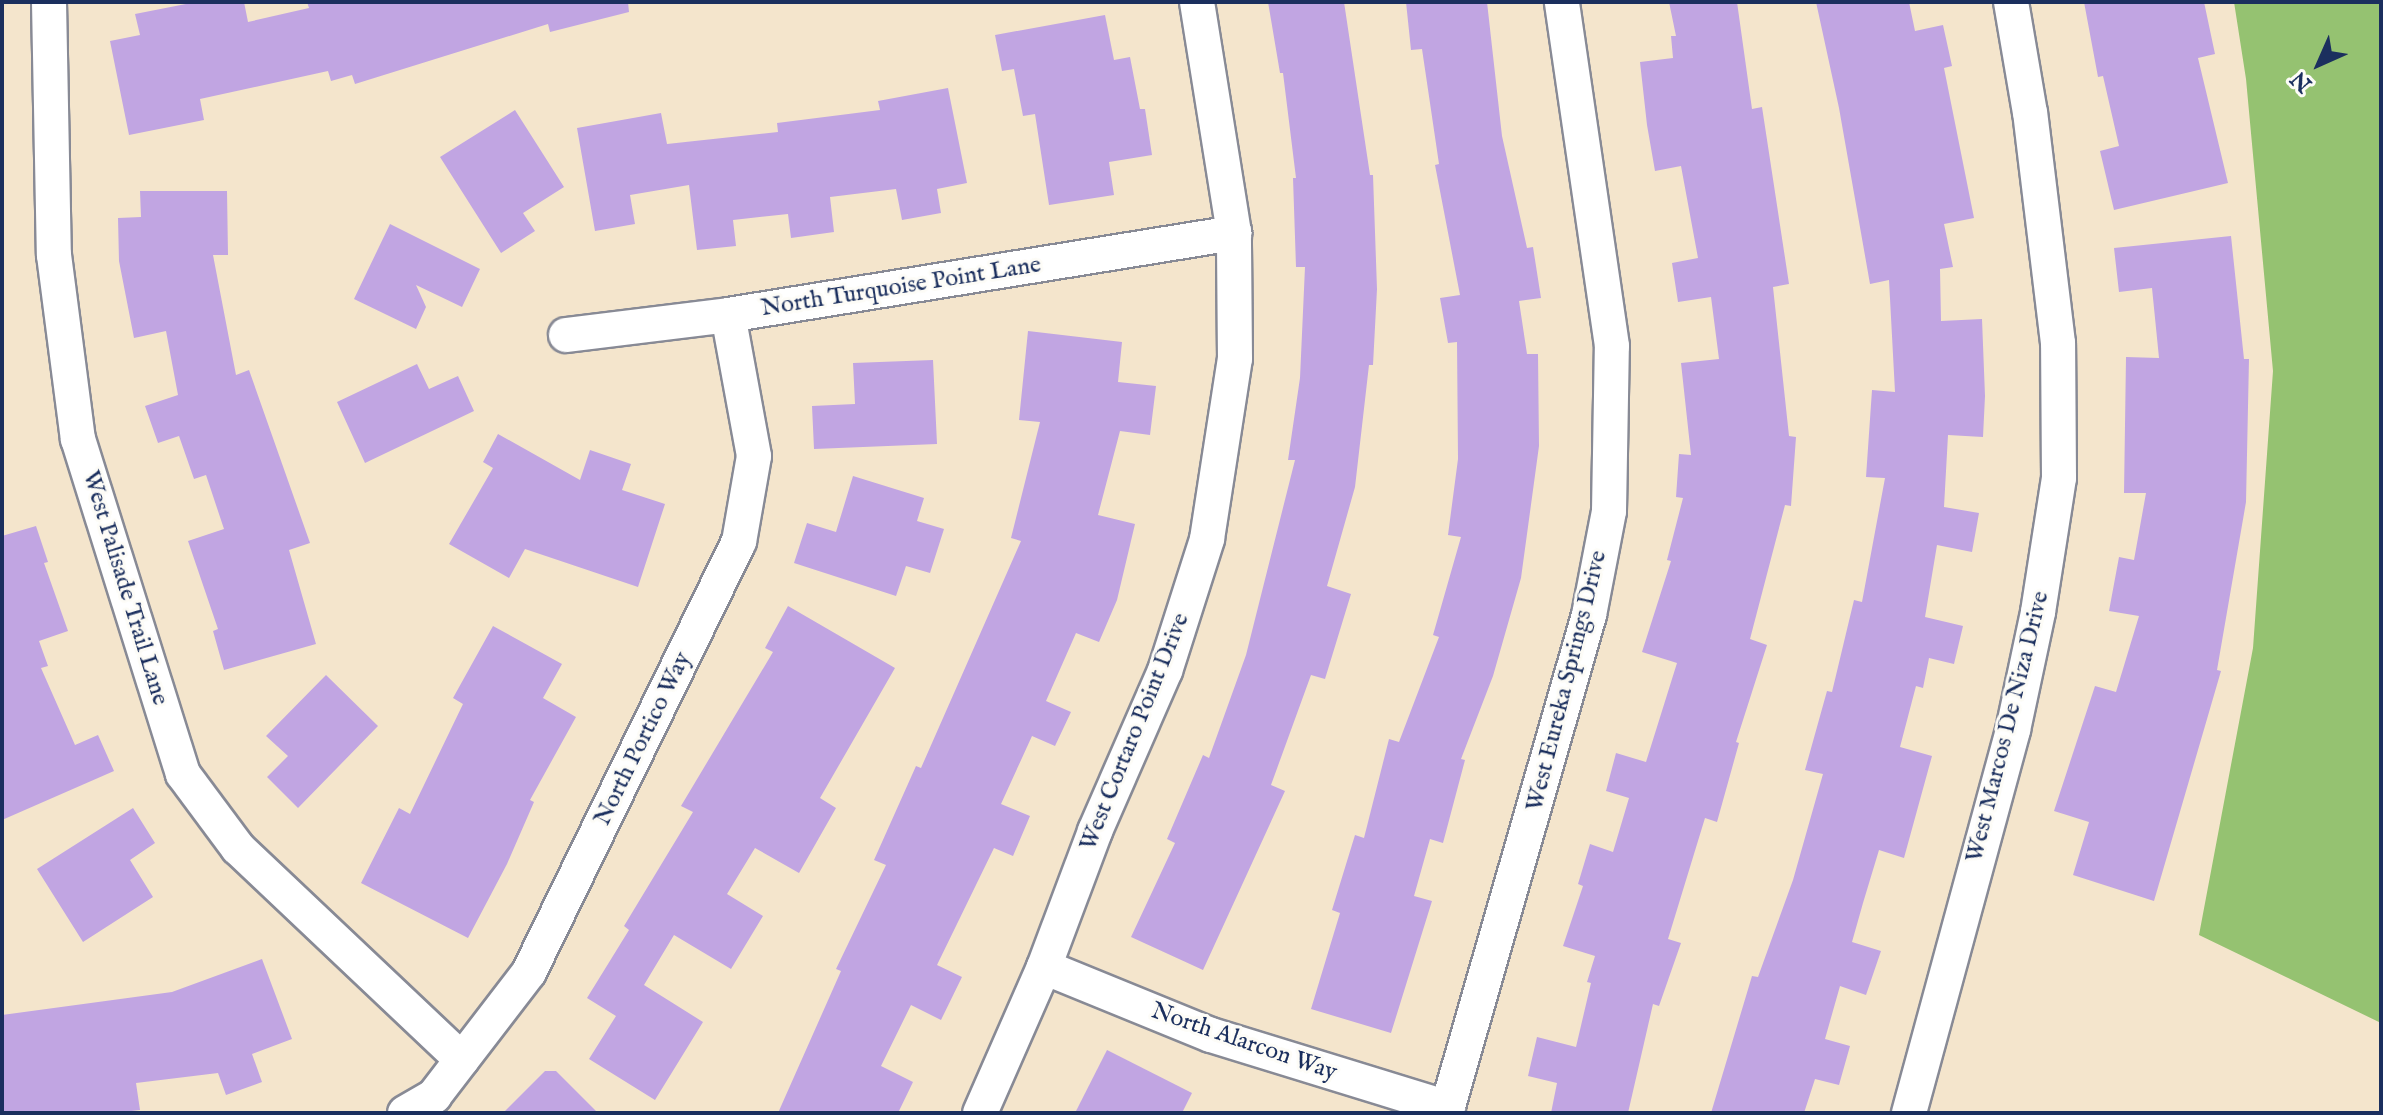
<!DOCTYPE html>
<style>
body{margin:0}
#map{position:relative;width:2383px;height:1115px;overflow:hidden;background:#f4e5cc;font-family:"IM FELL English",serif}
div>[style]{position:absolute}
.green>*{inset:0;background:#95c271}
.building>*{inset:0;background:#c1a5e2}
.roads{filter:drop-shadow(2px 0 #888a95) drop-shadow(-2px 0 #888a95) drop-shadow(0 2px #888a95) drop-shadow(0 -2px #888a95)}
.minor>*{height:34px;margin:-17px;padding:0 17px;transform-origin:17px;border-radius:17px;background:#fff}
span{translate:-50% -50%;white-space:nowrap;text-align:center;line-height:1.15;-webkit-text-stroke:6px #fdfcf7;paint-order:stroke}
.street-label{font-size:24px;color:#1b2f5e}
.frame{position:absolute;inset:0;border:4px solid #1b2f5e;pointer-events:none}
.north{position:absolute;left:2279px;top:24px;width:80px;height:80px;-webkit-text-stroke:6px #fdfcf7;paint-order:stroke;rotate:225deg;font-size:22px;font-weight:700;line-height:32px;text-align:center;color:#1b2f5e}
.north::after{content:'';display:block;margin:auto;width:28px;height:36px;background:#1b2f5e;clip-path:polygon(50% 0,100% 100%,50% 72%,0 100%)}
</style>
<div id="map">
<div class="green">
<div style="clip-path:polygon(2234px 2px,2381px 2px,2381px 1023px,2199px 935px,2253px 648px,2273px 371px,2246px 79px)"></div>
</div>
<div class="building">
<div style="clip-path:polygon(196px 2px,244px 2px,248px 22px,309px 8px,307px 2px,628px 2px,629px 12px,550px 32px,548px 24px,355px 84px,352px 75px,331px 81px,328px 71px,200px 99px,204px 120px,129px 135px,110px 41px,140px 35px,135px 14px)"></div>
<div style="clip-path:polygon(1268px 2px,1344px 2px,1370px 175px,1373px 175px,1377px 289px,1373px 365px,1369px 365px,1355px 487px,1327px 586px,1351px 594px,1325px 679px,1311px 675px,1271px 785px,1285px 791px,1203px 970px,1131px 937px,1175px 843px,1167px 839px,1203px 755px,1209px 758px,1246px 655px,1295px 460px,1288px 460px,1300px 378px,1305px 267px,1296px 267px,1293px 178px,1296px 178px,1283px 73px,1280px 73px)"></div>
<div style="clip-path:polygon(1406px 2px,1487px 2px,1502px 136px,1527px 248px,1533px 247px,1541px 298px,1519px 301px,1527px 354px,1538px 354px,1539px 446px,1521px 578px,1493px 676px,1461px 759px,1465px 760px,1443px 843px,1430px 839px,1414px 896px,1432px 901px,1391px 1033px,1311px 1009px,1340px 913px,1332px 910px,1355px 835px,1364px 838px,1389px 739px,1399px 742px,1439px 637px,1433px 635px,1461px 537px,1448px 535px,1458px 459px,1457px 342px,1448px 343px,1440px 298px,1460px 295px,1435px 165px,1439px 164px,1422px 49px,1411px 50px)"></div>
<div style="clip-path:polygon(1669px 2px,1737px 2px,1752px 109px,1762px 107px,1789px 284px,1773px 287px,1789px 436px,1796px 437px,1791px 506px,1785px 505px,1750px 639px,1767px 645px,1736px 742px,1739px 743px,1717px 822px,1705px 818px,1668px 939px,1681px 943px,1659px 1006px,1653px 1004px,1628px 1113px,1551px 1113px,1557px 1083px,1528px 1076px,1537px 1037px,1576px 1047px,1591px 983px,1587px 982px,1595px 956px,1563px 946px,1583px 886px,1578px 884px,1590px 844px,1613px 852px,1629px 798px,1606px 791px,1616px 753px,1646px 762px,1677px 663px,1642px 652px,1671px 561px,1667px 560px,1683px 498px,1676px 497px,1679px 454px,1691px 455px,1681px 363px,1719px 359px,1711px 297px,1678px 302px,1672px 263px,1698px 258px,1681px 166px,1655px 171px,1647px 125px,1640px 62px,1673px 58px,1671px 36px,1676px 36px)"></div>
<div style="clip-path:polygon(1816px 2px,1909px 2px,1915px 31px,1943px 25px,1952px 66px,1944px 68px,1974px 218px,1944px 224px,1953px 267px,1940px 269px,1941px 321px,1982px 319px,1985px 396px,1983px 437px,1948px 435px,1944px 507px,1979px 513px,1972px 552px,1937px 545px,1925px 617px,1963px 626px,1954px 664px,1929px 658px,1923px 688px,1916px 686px,1900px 747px,1932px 756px,1904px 858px,1879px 850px,1863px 903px,1852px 942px,1881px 951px,1866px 995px,1840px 986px,1825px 1039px,1850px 1046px,1839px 1085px,1815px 1079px,1804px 1113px,1711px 1113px,1752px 976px,1758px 977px,1793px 880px,1823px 774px,1805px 770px,1827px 691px,1832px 692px,1854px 600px,1862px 602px,1885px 478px,1866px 477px,1872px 390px,1895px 392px,1889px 280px,1870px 284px,1839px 108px)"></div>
<div style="clip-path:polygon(2084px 2px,2204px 2px,2215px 54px,2198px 58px,2228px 183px,2114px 210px,2100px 151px,2119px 146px,2103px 76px,2098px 77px)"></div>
<div style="clip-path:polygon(1105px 15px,1114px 60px,1130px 57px,1140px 109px,1145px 109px,1152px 155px,1109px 162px,1114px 195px,1049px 205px,1035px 114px,1023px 116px,1014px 69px,1002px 71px,995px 35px)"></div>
<div style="clip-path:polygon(948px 88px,967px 183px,937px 189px,941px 213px,902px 220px,896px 189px,830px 197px,834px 232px,791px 238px,788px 214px,733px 220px,736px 246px,697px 250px,689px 185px,630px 195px,635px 224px,595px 231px,577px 128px,661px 113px,667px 144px,778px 132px,777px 123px,880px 110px,878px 101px)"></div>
<div style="clip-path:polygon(515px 110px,564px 187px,523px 213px,535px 231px,501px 253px,440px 157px)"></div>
<div style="clip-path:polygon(140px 191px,227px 191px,228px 255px,213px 255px,236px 375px,249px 370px,310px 543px,289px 550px,316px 644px,224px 670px,213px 631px,218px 629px,188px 541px,224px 529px,206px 475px,194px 479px,179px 436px,158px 443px,145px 406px,178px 395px,166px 331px,134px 338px,119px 261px,118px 218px,141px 217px)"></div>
<div style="clip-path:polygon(390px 224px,480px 269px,462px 307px,416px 285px,426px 307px,416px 329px,354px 299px)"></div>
<div style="clip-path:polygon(2231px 236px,2244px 359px,2249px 359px,2246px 502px,2217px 670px,2221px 671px,2154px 901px,2073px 875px,2089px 822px,2054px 811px,2095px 686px,2116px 692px,2139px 616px,2109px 611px,2119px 557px,2134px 560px,2146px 493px,2124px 493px,2126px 357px,2159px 358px,2152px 288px,2119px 292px,2114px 248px)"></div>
<div style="clip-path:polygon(1028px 331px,1122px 342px,1118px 382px,1156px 386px,1150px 435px,1120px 431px,1098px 515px,1135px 524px,1117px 600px,1099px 642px,1076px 633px,1046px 701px,1071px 712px,1055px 746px,1032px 736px,1001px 804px,1030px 816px,1013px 856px,994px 848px,937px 965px,962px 977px,941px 1020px,911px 1005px,881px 1066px,913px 1082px,898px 1113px,778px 1113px,841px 971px,836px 969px,886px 865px,874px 860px,916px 766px,921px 768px,1021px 541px,1011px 538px,1040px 422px,1019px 420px)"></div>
<div style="clip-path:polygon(933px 360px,937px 444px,814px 449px,812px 406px,855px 404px,853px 363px)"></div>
<div style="clip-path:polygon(417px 364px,429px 389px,458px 376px,474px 411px,365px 463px,337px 402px)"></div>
<div style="clip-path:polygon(498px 434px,580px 480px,590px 450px,631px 464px,622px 490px,665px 504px,638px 587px,525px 549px,509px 578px,449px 544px,493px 468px,483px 462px)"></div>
<div style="clip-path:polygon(853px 476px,924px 498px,917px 521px,944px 529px,930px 573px,906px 566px,896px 596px,794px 563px,807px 523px,836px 532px)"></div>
<div style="clip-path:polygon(36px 526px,48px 562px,44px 563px,68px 631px,39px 641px,48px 666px,41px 668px,75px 745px,98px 735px,114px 771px,2px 820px,2px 536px)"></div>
<div style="clip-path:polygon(788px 606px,895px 668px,820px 798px,836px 808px,799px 873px,755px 848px,727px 894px,763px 916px,731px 969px,674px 935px,644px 985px,703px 1022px,655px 1100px,589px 1059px,616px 1016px,587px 998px,629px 930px,624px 926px,693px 812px,681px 806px,773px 652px,765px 648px)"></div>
<div style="clip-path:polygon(493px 626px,562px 664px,543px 698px,576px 717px,530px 800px,534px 802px,507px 864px,468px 938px,361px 883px,399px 808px,410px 814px,463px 704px,453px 698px)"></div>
<div style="clip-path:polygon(326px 675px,378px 726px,298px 808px,267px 777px,288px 756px,266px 736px)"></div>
<div style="clip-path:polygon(133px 808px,155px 843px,130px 860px,153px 897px,83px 942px,37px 869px)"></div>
<div style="clip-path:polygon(262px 959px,292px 1039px,252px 1054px,262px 1082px,226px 1095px,218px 1073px,136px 1083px,140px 1110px,115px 1113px,2px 1113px,2px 1015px,172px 992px)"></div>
<div style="clip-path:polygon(1107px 1050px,1192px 1093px,1182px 1113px,1075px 1113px)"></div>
<div style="clip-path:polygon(545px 1071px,556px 1071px,598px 1113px,503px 1113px)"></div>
</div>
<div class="roads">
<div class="minor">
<div style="left:49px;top:2px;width:253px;rotate:88.9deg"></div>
<div style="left:54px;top:255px;width:186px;rotate:82.6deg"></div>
<div style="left:78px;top:439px;width:351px;rotate:72.6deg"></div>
<div style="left:183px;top:774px;width:92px;rotate:53.4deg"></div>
<div style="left:238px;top:848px;width:308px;rotate:43.4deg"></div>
<div style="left:566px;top:335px;width:163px;rotate:-7deg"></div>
<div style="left:728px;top:315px;width:513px;rotate:-9.21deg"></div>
<div style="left:1044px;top:967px;width:180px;rotate:22.2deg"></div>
<div style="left:1211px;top:1035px;width:248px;rotate:17.1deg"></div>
<div style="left:405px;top:1113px;width:34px;rotate:-30deg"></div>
<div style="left:434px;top:1096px;width:156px;rotate:-52.5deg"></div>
<div style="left:529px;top:972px;width:479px;rotate:-64deg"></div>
<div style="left:739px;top:542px;width:87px;rotate:-80.1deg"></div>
<div style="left:754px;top:456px;width:143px;rotate:-100.4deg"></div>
<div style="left:980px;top:1113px;width:159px;rotate:-66.3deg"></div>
<div style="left:1044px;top:967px;width:145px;rotate:-69.4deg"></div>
<div style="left:1095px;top:831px;width:175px;rotate:-66.4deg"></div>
<div style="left:1165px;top:671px;width:139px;rotate:-72.3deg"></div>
<div style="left:1207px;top:539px;width:182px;rotate:-81.2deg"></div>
<div style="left:1235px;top:359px;width:126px;rotate:-90.5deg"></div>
<div style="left:1234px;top:233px;width:234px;rotate:-99.1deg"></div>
<div style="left:1446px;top:1113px;width:518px;rotate:-73.98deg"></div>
<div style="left:1589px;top:615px;width:106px;rotate:-79.1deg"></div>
<div style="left:1609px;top:511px;width:165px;rotate:-89deg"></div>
<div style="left:1612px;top:346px;width:348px;rotate:-98.3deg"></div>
<div style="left:1909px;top:1113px;width:397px;rotate:-74.8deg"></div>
<div style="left:2013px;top:730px;width:121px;rotate:-78deg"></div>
<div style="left:2038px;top:612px;width:136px;rotate:-81.1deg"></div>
<div style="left:2059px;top:478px;width:135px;rotate:-90.4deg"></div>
<div style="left:2058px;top:343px;width:232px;rotate:-96.9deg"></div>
<div style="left:2030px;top:113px;width:113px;rotate:-99.7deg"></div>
</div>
</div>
<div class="street-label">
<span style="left:901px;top:287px;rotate:-9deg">North Turquoise Point Lane</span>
<span style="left:125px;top:588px;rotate:73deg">West Palisade Trail Lane</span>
<span style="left:1567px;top:681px;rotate:-76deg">West Eureka Springs Drive</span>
<span style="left:2008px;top:727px;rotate:-76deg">West Marcos De Niza Drive</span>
<span style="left:1135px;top:732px;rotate:-68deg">West Cortaro Point Drive</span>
<span style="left:643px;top:739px;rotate:-64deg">North Portico Way</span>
<span style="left:1244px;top:1042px;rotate:19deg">North Alarcon Way</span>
</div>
<div class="frame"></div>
<div class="north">N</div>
</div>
